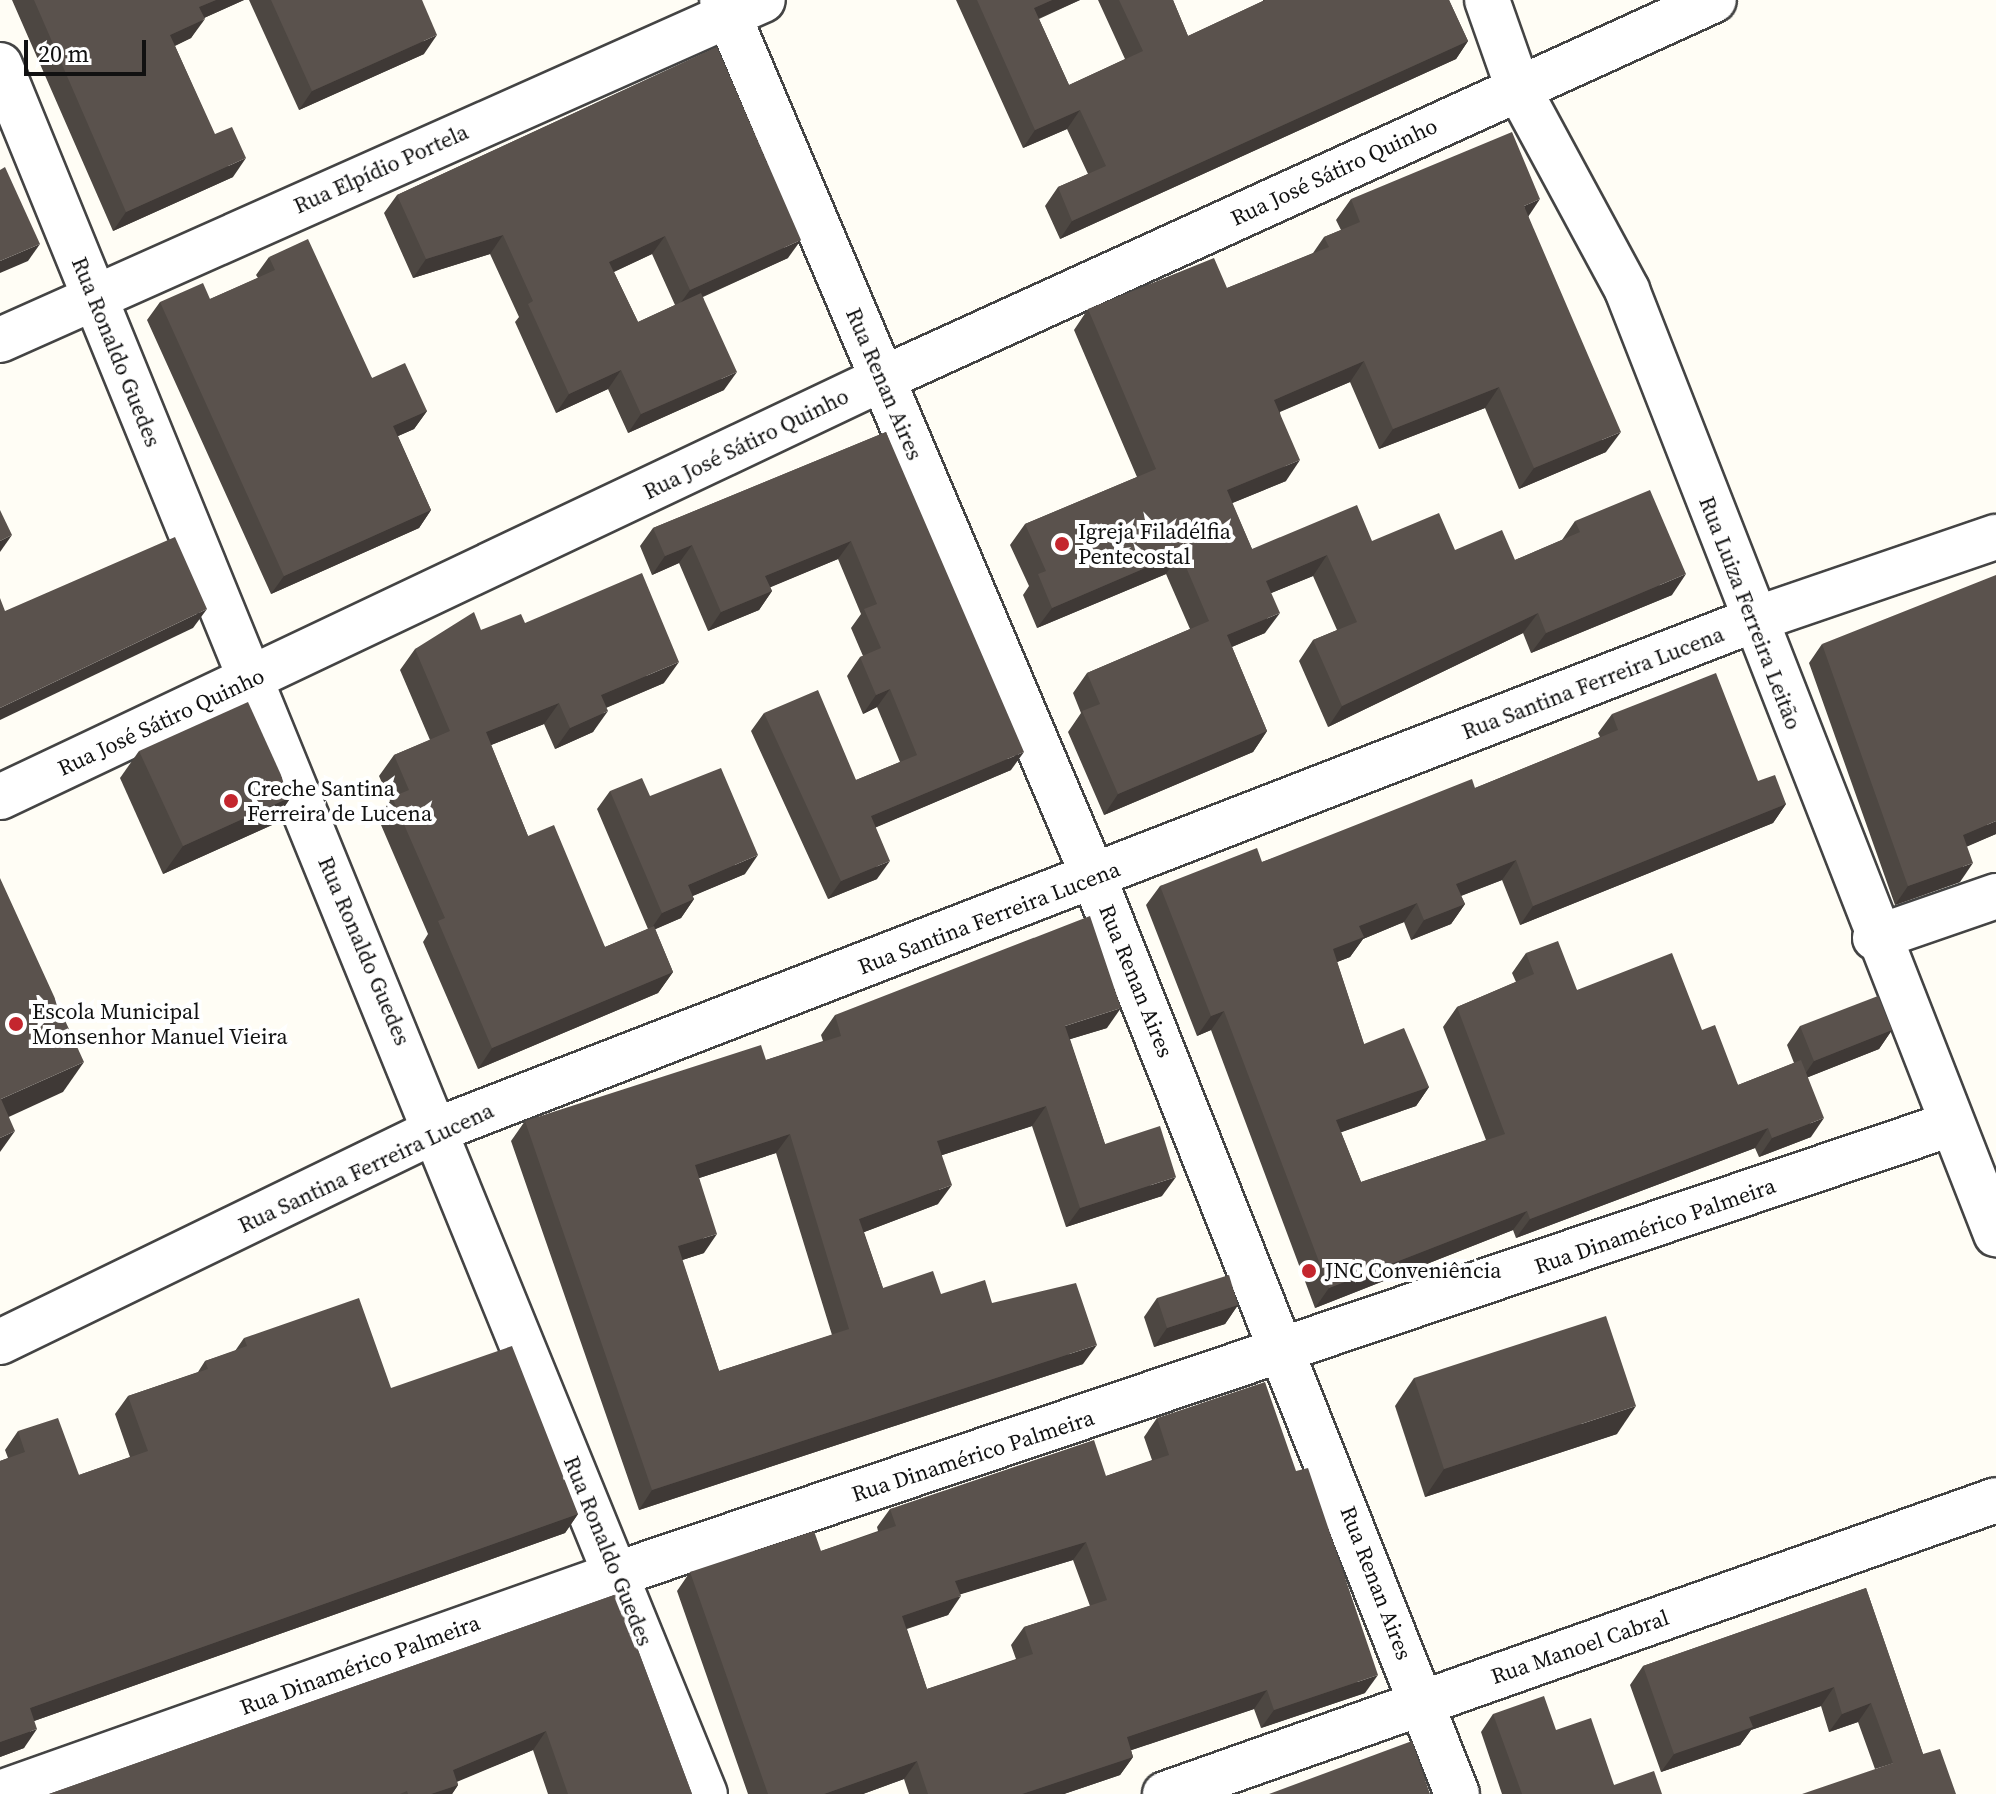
<!DOCTYPE html>
<meta charset="utf-8">
<style>
body{margin:0}
#map{position:relative;width:1996px;height:1794px;overflow:hidden;background:#fffdf5;font-family:"Source Serif 4",serif}
div>[style]{position:absolute}
.roads{filter:drop-shadow(2px 0 #444) drop-shadow(-2px 0 #444) drop-shadow(0 2px #444) drop-shadow(0 -2px #444)}
.minor>*{height:44px;margin:-22px;padding:0 22px;transform-origin:22px;border-radius:22px;background:#fff}
.wall>*{inset:0;background:#4d4742}
.shaded-wall>*{inset:0;background:#3f3936}
.building>*{inset:0;background:#5a524d}
.dots>*{width:22px;height:22px;translate:-50% -50%;box-sizing:border-box;border:4px solid #fff;border-radius:50%}
span{translate:-50% -50%;white-space:nowrap;text-align:center;line-height:1.15;-webkit-text-stroke:8px #fff;paint-order:stroke}
.street-label{font-size:22px;color:#111}
.poi-label{font-size:22px;color:#111}
.left{translate:0 -50%;text-align:left}
.scale{position:absolute;left:24px;top:40px;width:122px;height:36px;box-sizing:border-box;border:4px solid #111;border-top:0;padding-left:10px;font-size:24px;line-height:28px;white-space:nowrap;color:#111;-webkit-text-stroke:6px #fff;paint-order:stroke}
</style>
<div id="map">
<div class="roads">
<div class="minor">
<div style="left:722px;top:0;width:954px;rotate:67.04deg"></div>
<div style="left:1094px;top:878px;width:985px;rotate:68.38deg"></div>
<div style="left:1487px;top:0;width:93px;rotate:70.6deg"></div>
<div style="left:1518px;top:88px;width:230px;rotate:61.6deg"></div>
<div style="left:1627px;top:290px;width:1014px;rotate:68.65deg"></div>
<div style="left:0;top:65px;width:1867px;rotate:67.82deg"></div>
<div style="left:0;top:340px;width:835px;rotate:-24.02deg"></div>
<div style="left:0;top:797px;width:976px;rotate:-25.36deg"></div>
<div style="left:882px;top:379px;width:914px;rotate:-24.49deg"></div>
<div style="left:1875px;top:938px;width:128px;rotate:-19.1deg"></div>
<div style="left:0;top:1342px;width:488px;rotate:-25.9deg"></div>
<div style="left:439px;top:1129px;width:1409px;rotate:-21.17deg"></div>
<div style="left:1753px;top:620px;width:257px;rotate:-18.9deg"></div>
<div style="left:0;top:1793px;width:655px;rotate:-19.54deg"></div>
<div style="left:617px;top:1574px;width:1405px;rotate:-18.64deg"></div>
<div style="left:1165px;top:1794px;width:881px;rotate:-19.48deg"></div>
</div>
</div>
<div class="wall">
<div style="clip-path:polygon(12px 0,244px 0,204px 18px,191px 38px,175px 46px,233px 177px,113px 231px)"></div>
<div style="clip-path:polygon(249px 0,422px 0,424px 54px,299px 110px)"></div>
<div style="clip-path:polygon(956px 0,1080px 0,1039px 19px,1069px 85px,1125px 59px,1098px 0,1173px 0,1188px 36px,1263px 1px,1263px 0,1449px 0,1468px 41px,1456px 59px,1060px 239px,1045px 206px,1058px 187px,1088px 174px,1067px 129px,1023px 148px)"></div>
<div style="clip-path:polygon(evenodd,717px 47px,788px 258px,703px 297px,724px 390px,628px 433px,608px 389px,556px 413px,515px 322px,519px 317px,490px 254px,413px 278px,384px 213px,397px 195px,717px 47px,652px 254px,675px 305px,638px 322px,614px 272px,652px 254px)"></div>
<div style="clip-path:polygon(1351px 199px,1528px 216px,1606px 452px,1519px 489px,1485px 408px,1379px 449px,1350px 382px,1280px 412px,1286px 481px,1232px 503px,1252px 549px,1372px 541px,1455px 550px,1515px 560px,1562px 540px,1575px 521px,1672px 595px,1531px 653px,1523px 633px,1328px 727px,1299px 661px,1313px 640px,1337px 630px,1313px 576px,1271px 593px,1265px 633px,1232px 647px,1267px 731px,1253px 752px,1104px 815px,1068px 732px,1081px 713px,1073px 693px,1087px 673px,1190px 629px,1166px 574px,1037px 628px,1023px 595px,1029px 586px,1010px 545px,1025px 524px,1137px 477px,1074px 330px,1088px 309px,1227px 288px,1313px 253px,1324px 237px,1341px 230px,1336px 220px)"></div>
<div style="clip-path:polygon(269px 257px,372px 378px,427px 411px,414px 429px,398px 436px,431px 510px,419px 528px,271px 594px,147px 320px,160px 302px,210px 299px,258px 278px,256px 275px)"></div>
<div style="clip-path:polygon(886px 432px,1011px 770px,876px 827px,877px 879px,828px 899px,751px 731px,764px 713px,856px 780px,900px 762px,877px 707px,863px 714px,847px 676px,860px 657px,863px 656px,851px 628px,861px 614px,838px 559px,770px 587px,772px 591px,759px 610px,708px 631px,679px 563px,652px 575px,640px 546px,653px 528px)"></div>
<div style="clip-path:polygon(525px 623px,664px 683px,606px 708px,593px 732px,555px 749px,544px 724px,491px 745px,528px 836px,605px 947px,648px 929px,597px 809px,610px 791px,650px 796px,745px 874px,692px 896px,694px 899px,681px 918px,655px 929px,673px 972px,658px 993px,478px 1069px,423px 942px,428px 934px,378px 818px,390px 801px,379px 776px,394px 755px,430px 740px,400px 670px,415px 649px,481px 630px)"></div>
<div style="clip-path:polygon(1822px 644px,1996px 834px,1967px 846px,1960px 882px,1895px 905px,1809px 663px)"></div>
<div style="clip-path:polygon(1612px 714px,1758px 781px,1786px 804px,1773px 823px,1520px 925px,1502px 880px,1461px 896px,1465px 904px,1451px 924px,1411px 940px,1404px 922px,1363px 939px,1350px 957px,1337px 962px,1364px 1044px,1429px 1087px,1416px 1106px,1341px 1132px,1361px 1182px,1486px 1140px,1443px 1027px,1457px 1007px,1516px 982px,1512px 973px,1526px 953px,1577px 990px,1702px 1030px,1738px 1085px,1794px 1063px,1787px 1045px,1800px 1026px,1892px 1030px,1879px 1049px,1808px 1077px,1811px 1137px,1759px 1157px,1755px 1148px,1516px 1238px,1513px 1230px,1315px 1308px,1211px 1030px,1197px 1036px,1146px 905px,1160px 886px,1262px 862px,1475px 788px,1600px 737px,1598px 733px)"></div>
<div style="clip-path:polygon(139px 751px,291px 797px,272px 825px,163px 874px,120px 778px)"></div>
<div style="clip-path:polygon(evenodd,835px 1015px,1107px 1028px,1070px 1039px,1105px 1144px,1162px 1196px,1066px 1227px,1032px 1126px,942px 1155px,938px 1204px,864px 1232px,883px 1288px,941px 1294px,992px 1303px,1083px 1364px,639px 1510px,511px 1141px,525px 1121px,766px 1060px,823px 1041px,821px 1035px,835px 1015px,776px 1153px,832px 1335px,719px 1371px,682px 1260px,704px 1253px,699px 1178px,776px 1153px)"></div>
<div style="clip-path:polygon(1157px 1298px,1238px 1305px,1225px 1324px,1154px 1347px,1144px 1317px)"></div>
<div style="clip-path:polygon(244px 1338px,391px 1388px,578px 1514px,565px 1533px,34px 1721px,24px 1748px,0 1757px,0 1461px,8px 1458px,5px 1450px,18px 1431px,79px 1475px,130px 1457px,115px 1414px,128px 1396px,198px 1372px,205px 1361px,235px 1351px)"></div>
<div style="clip-path:polygon(1414px 1378px,1617px 1434px,1425px 1497px,1395px 1406px)"></div>
<div style="clip-path:polygon(evenodd,1157px 1418px,1365px 1693px,1261px 1728px,1254px 1709px,1131px 1750px,1133px 1757px,1120px 1775px,1064px 1794px,909px 1794px,904px 1779px,863px 1794px,748px 1794px,677px 1591px,690px 1572px,821px 1551px,878px 1531px,877px 1527px,890px 1509px,1106px 1476px,1152px 1460px,1144px 1437px,1157px 1418px,1073px 1560px,1090px 1606px,1024px 1627px,1011px 1645px,1016px 1659px,927px 1689px,907px 1629px,948px 1615px,960px 1594px,1073px 1560px)"></div>
<div style="clip-path:polygon(1866px 1588px,1923px 1754px,1875px 1769px,1858px 1722px,1829px 1732px,1821px 1706px,1751px 1730px,1740px 1745px,1661px 1772px,1630px 1685px,1643px 1666px)"></div>
<div style="clip-path:polygon(617px 1594px,692px 1794px,548px 1794px,533px 1750px,457px 1781px,458px 1785px,452px 1794px,49px 1794px)"></div>
<div style="clip-path:polygon(1493px 1714px,1556px 1730px,1614px 1785px,1662px 1794px,1502px 1794px,1481px 1732px)"></div>
</div>
<div class="shaded-wall">
<div style="clip-path:polygon(216px 0,244px 0,186px 26px,199px 7px)"></div>
<div style="clip-path:polygon(1052px 0,1080px 0,1021px 26px,1034px 8px)"></div>
<div style="clip-path:polygon(205px 19px,191px 38px,157px 54px,170px 35px)"></div>
<div style="clip-path:polygon(437px 35px,424px 54px,299px 110px,312px 91px)"></div>
<div style="clip-path:polygon(1468px 41px,1456px 59px,1060px 239px,1072px 221px)"></div>
<div style="clip-path:polygon(1080px 110px,1067px 129px,1023px 148px,1035px 130px)"></div>
<div style="clip-path:polygon(246px 158px,233px 177px,113px 231px,126px 212px)"></div>
<div style="clip-path:polygon(1540px 199px,1526px 220px,1524px 206px)"></div>
<div style="clip-path:polygon(503px 235px,490px 254px,413px 278px,426px 259px)"></div>
<div style="clip-path:polygon(665px 236px,652px 254px,596px 280px,609px 262px)"></div>
<div style="clip-path:polygon(801px 240px,788px 258px,677px 308px,690px 290px)"></div>
<div style="clip-path:polygon(40px 244px,28px 261px,0 273px,0 261px)"></div>
<div style="clip-path:polygon(1364px 361px,1350px 382px,1260px 420px,1274px 400px)"></div>
<div style="clip-path:polygon(621px 370px,608px 389px,556px 413px,569px 394px)"></div>
<div style="clip-path:polygon(737px 372px,724px 390px,628px 433px,641px 414px)"></div>
<div style="clip-path:polygon(1499px 387px,1485px 408px,1379px 449px,1393px 429px)"></div>
<div style="clip-path:polygon(427px 411px,414px 429px,380px 444px,393px 426px)"></div>
<div style="clip-path:polygon(1621px 432px,1606px 452px,1519px 489px,1534px 468px)"></div>
<div style="clip-path:polygon(1300px 460px,1286px 481px,1213px 511px,1227px 490px)"></div>
<div style="clip-path:polygon(431px 510px,419px 528px,271px 594px,284px 576px)"></div>
<div style="clip-path:polygon(12px 535px,0 552px,0 541px)"></div>
<div style="clip-path:polygon(851px 541px,838px 559px,752px 595px,765px 576px)"></div>
<div style="clip-path:polygon(692px 545px,679px 563px,652px 575px,665px 556px)"></div>
<div style="clip-path:polygon(1180px 553px,1166px 574px,1037px 628px,1052px 608px)"></div>
<div style="clip-path:polygon(1327px 555px,1313px 576px,1252px 601px,1266px 581px)"></div>
<div style="clip-path:polygon(1686px 574px,1672px 595px,1531px 653px,1546px 633px)"></div>
<div style="clip-path:polygon(772px 591px,759px 610px,708px 631px,721px 612px)"></div>
<div style="clip-path:polygon(207px 609px,193px 628px,0 720px,0 708px)"></div>
<div style="clip-path:polygon(1280px 613px,1265px 633px,1212px 655px,1227px 635px)"></div>
<div style="clip-path:polygon(1538px 613px,1523px 633px,1328px 727px,1342px 706px)"></div>
<div style="clip-path:polygon(679px 662px,664px 683px,586px 716px,601px 695px)"></div>
<div style="clip-path:polygon(890px 689px,877px 707px,863px 714px,876px 695px)"></div>
<div style="clip-path:polygon(559px 703px,544px 724px,471px 753px,486px 732px)"></div>
<div style="clip-path:polygon(608px 711px,593px 732px,555px 749px,570px 728px)"></div>
<div style="clip-path:polygon(1267px 731px,1253px 752px,1104px 815px,1118px 794px)"></div>
<div style="clip-path:polygon(1024px 752px,1011px 770px,858px 835px,871px 816px)"></div>
<div style="clip-path:polygon(291px 797px,272px 825px,163px 874px,183px 846px)"></div>
<div style="clip-path:polygon(1786px 804px,1773px 823px,1520px 925px,1533px 906px)"></div>
<div style="clip-path:polygon(1996px 821px,1996px 834px,1950px 854px,1963px 835px)"></div>
<div style="clip-path:polygon(758px 855px,745px 874px,674px 904px,688px 885px)"></div>
<div style="clip-path:polygon(1516px 860px,1502px 880px,1442px 903px,1456px 884px)"></div>
<div style="clip-path:polygon(890px 861px,877px 879px,828px 899px,841px 881px)"></div>
<div style="clip-path:polygon(1973px 863px,1960px 882px,1895px 905px,1908px 886px)"></div>
<div style="clip-path:polygon(694px 899px,681px 918px,649px 932px,662px 913px)"></div>
<div style="clip-path:polygon(1417px 903px,1404px 922px,1363px 939px,1350px 957px,1319px 969px,1333px 949px,1359px 926px)"></div>
<div style="clip-path:polygon(1465px 904px,1451px 924px,1411px 940px,1424px 920px)"></div>
<div style="clip-path:polygon(673px 972px,658px 993px,478px 1069px,492px 1048px)"></div>
<div style="clip-path:polygon(1121px 1008px,1107px 1028px,1051px 1045px,1065px 1026px)"></div>
<div style="clip-path:polygon(1224px 1011px,1211px 1030px,1197px 1036px,1211px 1016px)"></div>
<div style="clip-path:polygon(1892px 1030px,1879px 1049px,1801px 1080px,1814px 1061px)"></div>
<div style="clip-path:polygon(84px 1062px,63px 1092px,0 1121px,1px 1099px)"></div>
<div style="clip-path:polygon(1429px 1087px,1416px 1106px,1322px 1139px,1336px 1120px)"></div>
<div style="clip-path:polygon(1046px 1106px,1032px 1126px,924px 1161px,937px 1141px)"></div>
<div style="clip-path:polygon(1824px 1118px,1811px 1137px,1759px 1157px,1772px 1138px)"></div>
<div style="clip-path:polygon(1768px 1128px,1755px 1148px,1516px 1238px,1530px 1219px)"></div>
<div style="clip-path:polygon(15px 1131px,0 1152px,0 1138px)"></div>
<div style="clip-path:polygon(790px 1134px,776px 1153px,681px 1184px,695px 1165px)"></div>
<div style="clip-path:polygon(1176px 1177px,1162px 1196px,1066px 1227px,1080px 1208px)"></div>
<div style="clip-path:polygon(952px 1185px,938px 1204px,846px 1239px,859px 1219px)"></div>
<div style="clip-path:polygon(1527px 1211px,1513px 1230px,1315px 1308px,1329px 1288px)"></div>
<div style="clip-path:polygon(717px 1234px,704px 1253px,664px 1266px,678px 1246px)"></div>
<div style="clip-path:polygon(1238px 1305px,1225px 1324px,1154px 1347px,1167px 1328px)"></div>
<div style="clip-path:polygon(1097px 1345px,1083px 1364px,639px 1510px,652px 1490px)"></div>
<div style="clip-path:polygon(1636px 1406px,1617px 1434px,1425px 1497px,1444px 1469px)"></div>
<div style="clip-path:polygon(578px 1514px,565px 1533px,17px 1727px,30px 1708px)"></div>
<div style="clip-path:polygon(1086px 1542px,1073px 1560px,942px 1600px,955px 1581px)"></div>
<div style="clip-path:polygon(961px 1596px,948px 1615px,889px 1634px,902px 1616px)"></div>
<div style="clip-path:polygon(1378px 1675px,1365px 1693px,1261px 1728px,1274px 1710px)"></div>
<div style="clip-path:polygon(1834px 1687px,1821px 1706px,1751px 1730px,1740px 1745px,1661px 1772px,1674px 1754px,1749px 1717px)"></div>
<div style="clip-path:polygon(1267px 1690px,1254px 1709px,1114px 1756px,1127px 1737px)"></div>
<div style="clip-path:polygon(1871px 1703px,1858px 1722px,1829px 1732px,1842px 1714px)"></div>
<div style="clip-path:polygon(37px 1729px,24px 1748px,0 1757px,0 1742px)"></div>
<div style="clip-path:polygon(546px 1731px,533px 1750px,440px 1789px,453px 1770px)"></div>
<div style="clip-path:polygon(1133px 1757px,1120px 1775px,1064px 1794px,1022px 1794px)"></div>
<div style="clip-path:polygon(917px 1761px,904px 1779px,863px 1794px,824px 1794px)"></div>
<div style="clip-path:polygon(458px 1785px,452px 1794px,431px 1794px)"></div>
</div>
<div class="building">
<div style="clip-path:polygon(34px 0,216px 0,199px 7px,205px 19px,170px 35px,215px 134px,232px 127px,246px 158px,126px 212px)"></div>
<div style="clip-path:polygon(271px 0,422px 0,437px 35px,312px 91px)"></div>
<div style="clip-path:polygon(977px 0,1052px 0,1034px 8px,1069px 85px,1143px 51px,1119px 0,1173px 0,1188px 36px,1265px 0,1449px 0,1468px 41px,1072px 221px,1058px 187px,1106px 166px,1080px 110px,1035px 130px)"></div>
<div style="clip-path:polygon(717px 47px,801px 240px,690px 290px,665px 236px,609px 262px,638px 322px,701px 293px,737px 372px,641px 414px,621px 370px,569px 394px,528px 304px,533px 301px,503px 235px,426px 259px,397px 195px)"></div>
<div style="clip-path:polygon(1512px 132px,1540px 199px,1524px 206px,1621px 432px,1534px 468px,1499px 387px,1393px 429px,1364px 361px,1274px 400px,1300px 460px,1227px 490px,1252px 549px,1357px 505px,1372px 541px,1439px 513px,1455px 550px,1502px 530px,1515px 560px,1580px 532px,1575px 521px,1650px 490px,1686px 574px,1546px 633px,1538px 613px,1342px 706px,1313px 640px,1357px 622px,1327px 555px,1266px 581px,1280px 613px,1227px 635px,1267px 731px,1118px 794px,1082px 711px,1100px 704px,1087px 673px,1209px 621px,1180px 553px,1052px 608px,1038px 574px,1046px 571px,1025px 524px,1156px 469px,1088px 309px,1214px 258px,1227px 288px,1329px 247px,1324px 237px,1360px 222px,1351px 199px)"></div>
<div style="clip-path:polygon(5px 167px,40px 244px,0 261px,0 170px)"></div>
<div style="clip-path:polygon(308px 239px,372px 378px,405px 363px,427px 411px,393px 426px,431px 510px,284px 576px,160px 302px,203px 283px,210px 299px,275px 270px,269px 257px)"></div>
<div style="clip-path:polygon(886px 432px,1024px 752px,871px 816px,890px 861px,841px 881px,764px 713px,818px 690px,856px 780px,917px 755px,890px 689px,876px 695px,860px 657px,881px 648px,864px 609px,877px 604px,851px 541px,765px 576px,772px 591px,721px 612px,692px 545px,665px 556px,653px 528px)"></div>
<div style="clip-path:polygon(0 510px,12px 535px,0 541px)"></div>
<div style="clip-path:polygon(175px 537px,207px 609px,0 708px,0 598px,5px 611px)"></div>
<div style="clip-path:polygon(642px 573px,679px 662px,601px 695px,608px 711px,570px 728px,559px 703px,486px 732px,528px 836px,554px 825px,605px 947px,654px 926px,673px 972px,492px 1048px,438px 921px,445px 918px,392px 797px,409px 790px,394px 755px,450px 731px,415px 649px,474px 612px,481px 630px,521px 614px,525px 623px)"></div>
<div style="clip-path:polygon(1996px 575px,1996px 821px,1963px 835px,1973px 863px,1908px 886px,1822px 644px)"></div>
<div style="clip-path:polygon(1716px 673px,1758px 781px,1775px 775px,1786px 804px,1533px 906px,1516px 860px,1456px 884px,1465px 904px,1424px 920px,1417px 903px,1359px 926px,1364px 937px,1333px 949px,1364px 1044px,1404px 1028px,1429px 1087px,1336px 1120px,1361px 1182px,1505px 1134px,1457px 1007px,1534px 974px,1526px 953px,1558px 941px,1577px 990px,1672px 953px,1702px 1030px,1715px 1025px,1738px 1085px,1801px 1060px,1824px 1118px,1772px 1138px,1768px 1128px,1530px 1219px,1527px 1211px,1329px 1288px,1224px 1011px,1211px 1016px,1160px 886px,1257px 848px,1262px 862px,1472px 779px,1475px 788px,1618px 730px,1612px 714px)"></div>
<div style="clip-path:polygon(248px 702px,291px 797px,183px 846px,139px 751px)"></div>
<div style="clip-path:polygon(721px 768px,758px 855px,688px 885px,694px 899px,662px 913px,610px 791px,642px 778px,650px 796px)"></div>
<div style="clip-path:polygon(0 878px,84px 1062px,1px 1099px,15px 1131px,0 1138px)"></div>
<div style="clip-path:polygon(evenodd,1090px 916px,1121px 1008px,1065px 1026px,1105px 1144px,1160px 1126px,1176px 1177px,1080px 1208px,1046px 1106px,937px 1141px,952px 1185px,859px 1219px,883px 1288px,933px 1271px,941px 1294px,985px 1280px,992px 1303px,1076px 1283px,1097px 1345px,652px 1490px,525px 1121px,761px 1045px,766px 1060px,841px 1036px,835px 1015px,1090px 916px,790px 1134px,849px 1329px,719px 1371px,678px 1246px,717px 1234px,695px 1165px,790px 1134px)"></div>
<div style="clip-path:polygon(1878px 996px,1892px 1030px,1814px 1061px,1800px 1026px)"></div>
<div style="clip-path:polygon(1229px 1275px,1238px 1305px,1167px 1328px,1157px 1298px)"></div>
<div style="clip-path:polygon(359px 1298px,391px 1388px,512px 1346px,578px 1514px,30px 1708px,37px 1729px,0 1742px,0 1461px,25px 1452px,18px 1431px,58px 1418px,79px 1475px,148px 1451px,128px 1396px,208px 1369px,205px 1361px,247px 1346px,244px 1338px)"></div>
<div style="clip-path:polygon(1606px 1316px,1636px 1406px,1444px 1469px,1414px 1378px)"></div>
<div style="clip-path:polygon(evenodd,1265px 1382px,1296px 1471px,1308px 1468px,1378px 1675px,1274px 1710px,1267px 1690px,1127px 1737px,1133px 1757px,1022px 1794px,928px 1794px,917px 1761px,824px 1794px,768px 1794px,690px 1572px,814px 1531px,821px 1551px,896px 1526px,890px 1509px,1094px 1440px,1106px 1476px,1169px 1455px,1157px 1418px,1265px 1382px,1086px 1542px,1107px 1600px,1024px 1627px,1033px 1654px,927px 1689px,902px 1616px,961px 1596px,955px 1581px,1086px 1542px)"></div>
<div style="clip-path:polygon(1866px 1588px,1923px 1754px,1940px 1749px,1956px 1794px,1802px 1794px,1893px 1763px,1871px 1703px,1842px 1714px,1834px 1687px,1749px 1717px,1753px 1727px,1674px 1754px,1643px 1666px)"></div>
<div style="clip-path:polygon(617px 1594px,692px 1794px,568px 1794px,546px 1731px,453px 1770px,458px 1785px,431px 1794px,408px 1794px,407px 1791px,400px 1794px,49px 1794px)"></div>
<div style="clip-path:polygon(1544px 1696px,1556px 1730px,1591px 1718px,1614px 1785px,1654px 1771px,1662px 1794px,1522px 1794px,1493px 1714px)"></div>
<div style="clip-path:polygon(1412px 1741px,1430px 1794px,1269px 1794px)"></div>
</div>
<div class="dots">
<div style="left:1062px;top:544px;background:#c4262e"></div>
<div style="left:231px;top:801px;background:#c4262e"></div>
<div style="left:16px;top:1024px;background:#c4262e"></div>
<div style="left:1309px;top:1271px;background:#c4262e"></div>
</div>
<div class="street-label">
<span style="left:381px;top:169px;rotate:-24deg">Rua Elpídio Portela</span>
<span style="left:1334px;top:172px;rotate:-25deg">Rua José Sátiro Quinho</span>
<span style="left:116px;top:352px;rotate:68deg">Rua Ronaldo Guedes</span>
<span style="left:884px;top:384px;rotate:67deg">Rua Renan Aires</span>
<span style="left:746px;top:444px;rotate:-26deg">Rua José Sátiro Quinho</span>
<span style="left:1750px;top:613px;rotate:69deg">Rua Luiza Ferreira Leitão</span>
<span style="left:1593px;top:683px;rotate:-21deg">Rua Santina Ferreira Lucena</span>
<span style="left:161px;top:722px;rotate:-25deg">Rua José Sátiro Quinho</span>
<span style="left:989px;top:918px;rotate:-21deg">Rua Santina Ferreira Lucena</span>
<span style="left:364px;top:951px;rotate:67deg">Rua Ronaldo Guedes</span>
<span style="left:1136px;top:981px;rotate:68deg">Rua Renan Aires</span>
<span style="left:366px;top:1168px;rotate:-25deg">Rua Santina Ferreira Lucena</span>
<span style="left:1655px;top:1226px;rotate:-19deg">Rua Dinamérico Palmeira</span>
<span style="left:973px;top:1456px;rotate:-18deg">Rua Dinamérico Palmeira</span>
<span style="left:608px;top:1551px;rotate:68deg">Rua Ronaldo Guedes</span>
<span style="left:1376px;top:1583px;rotate:69deg">Rua Renan Aires</span>
<span style="left:1580px;top:1647px;rotate:-19deg">Rua Manoel Cabral</span>
<span style="left:360px;top:1665px;rotate:-20deg">Rua Dinamérico Palmeira</span>
</div>
<div class="poi-label">
<span class="left" style="left:1078px;top:544px">Igreja Filadélfia<br>Pentecostal</span>
<span class="left" style="left:247px;top:801px">Creche Santina<br>Ferreira de Lucena</span>
<span class="left" style="left:32px;top:1024px">Escola Municipal<br>Monsenhor Manuel Vieira</span>
<span class="left" style="left:1325px;top:1271px">JNC Conveniência</span>
</div>
<div class="scale">20 m</div>
</div>
